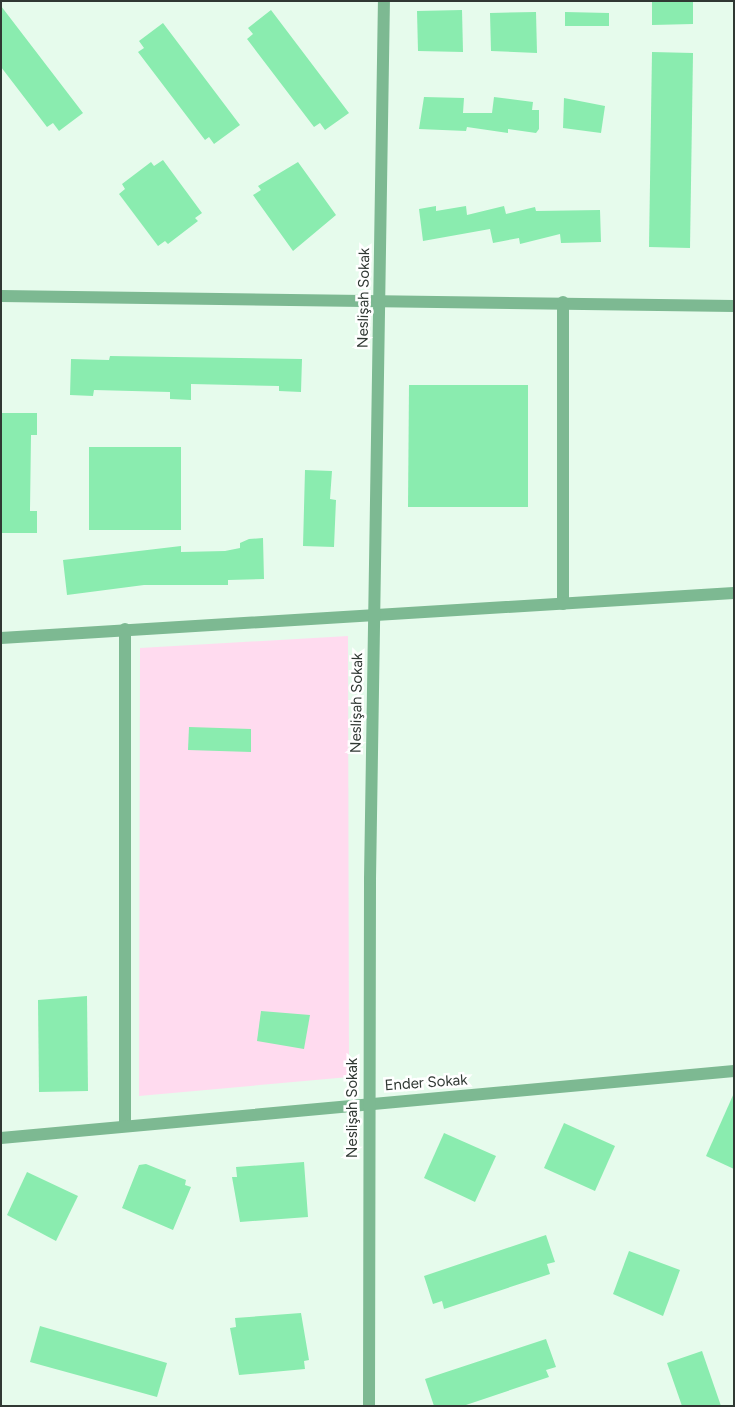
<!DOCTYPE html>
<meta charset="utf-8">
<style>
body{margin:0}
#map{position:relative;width:735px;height:1407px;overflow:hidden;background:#e6fbec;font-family:Figtree,sans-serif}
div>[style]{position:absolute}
.green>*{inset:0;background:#ffdbef}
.building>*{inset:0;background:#8aecaf}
.minor>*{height:12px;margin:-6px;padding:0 6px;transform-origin:6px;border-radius:6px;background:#7db992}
span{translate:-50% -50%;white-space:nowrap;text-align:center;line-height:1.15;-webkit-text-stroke:5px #fff;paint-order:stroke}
.street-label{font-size:15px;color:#303833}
.frame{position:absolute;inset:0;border:2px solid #303833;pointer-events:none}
</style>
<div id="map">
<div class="green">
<div style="clip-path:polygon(348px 636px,349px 1077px,139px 1096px,140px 648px)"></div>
</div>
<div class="building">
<div style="clip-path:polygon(652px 1px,693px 1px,693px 24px,652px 25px)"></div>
<div style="clip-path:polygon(1px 6px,83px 113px,59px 131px,53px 123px,47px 127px,1px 67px)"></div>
<div style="clip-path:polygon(271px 10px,349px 113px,325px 130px,320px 123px,314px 127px,247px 39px,253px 34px,248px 28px)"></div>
<div style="clip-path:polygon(462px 10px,463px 52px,418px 51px,417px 11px)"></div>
<div style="clip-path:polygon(536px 12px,537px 53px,491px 51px,490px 13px)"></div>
<div style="clip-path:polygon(565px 12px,609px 13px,609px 26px,565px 26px)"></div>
<div style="clip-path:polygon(163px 23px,240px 125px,214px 144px,209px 137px,205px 140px,138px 52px,144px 48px,139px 41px)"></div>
<div style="clip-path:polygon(652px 52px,693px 53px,690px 248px,649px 247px)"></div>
<div style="clip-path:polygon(424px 97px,464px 98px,463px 113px,492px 113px,494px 97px,533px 102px,532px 110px,539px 110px,539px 129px,536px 133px,508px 129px,508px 133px,467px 127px,466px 131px,419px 129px)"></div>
<div style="clip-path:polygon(564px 98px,605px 106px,601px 133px,563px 128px)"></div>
<div style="clip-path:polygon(163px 160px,202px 213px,195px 218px,198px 221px,168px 244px,165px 241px,158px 246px,119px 194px,125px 189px,122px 184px,151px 162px,154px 166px)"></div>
<div style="clip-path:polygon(298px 162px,336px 215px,293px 251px,253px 195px,261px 190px,258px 186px)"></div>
<div style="clip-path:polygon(436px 206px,436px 211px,466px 206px,467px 215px,504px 206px,506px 214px,535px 207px,536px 211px,600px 210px,601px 242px,561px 243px,560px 234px,520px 244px,519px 238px,493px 243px,490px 229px,423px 241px,419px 209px)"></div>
<div style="clip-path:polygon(110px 356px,302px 359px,301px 392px,279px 391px,279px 386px,191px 384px,191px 400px,170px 399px,170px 392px,94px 390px,93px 396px,70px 395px,71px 359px,109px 360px)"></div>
<div style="clip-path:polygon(409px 385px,528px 385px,528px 507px,408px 507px)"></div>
<div style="clip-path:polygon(1px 413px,37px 413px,37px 435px,31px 435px,30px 511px,37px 511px,37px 533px,1px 533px)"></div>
<div style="clip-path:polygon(89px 447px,181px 447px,181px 530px,89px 530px)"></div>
<div style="clip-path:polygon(305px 470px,332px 471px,330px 499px,336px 500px,334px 547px,303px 546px)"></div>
<div style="clip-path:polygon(263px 538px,264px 579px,228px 580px,228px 585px,144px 585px,67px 595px,63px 560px,181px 546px,181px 552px,225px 551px,240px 548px,240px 543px,249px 539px)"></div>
<div style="clip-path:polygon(189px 727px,251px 729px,251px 752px,188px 750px)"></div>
<div style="clip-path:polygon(87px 996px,88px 1091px,39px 1092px,38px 1000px)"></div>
<div style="clip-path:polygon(261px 1011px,310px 1015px,304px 1049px,257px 1041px)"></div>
<div style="clip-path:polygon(734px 1093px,734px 1169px,706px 1156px)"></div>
<div style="clip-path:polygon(564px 1123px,615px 1146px,595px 1191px,544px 1168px)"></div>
<div style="clip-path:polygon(444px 1133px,496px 1156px,475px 1202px,424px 1178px)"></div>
<div style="clip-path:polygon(304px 1162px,308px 1217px,240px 1222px,232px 1177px,237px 1177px,236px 1167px)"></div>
<div style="clip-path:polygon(146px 1164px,186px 1180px,185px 1185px,191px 1187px,173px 1230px,122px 1208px,139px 1165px)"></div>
<div style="clip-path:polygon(27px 1172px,78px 1196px,56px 1241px,7px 1215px)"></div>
<div style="clip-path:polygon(546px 1235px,555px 1262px,547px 1264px,550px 1274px,444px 1309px,442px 1301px,433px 1304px,424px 1276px)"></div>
<div style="clip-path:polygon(629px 1251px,680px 1270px,663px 1316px,613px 1294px)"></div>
<div style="clip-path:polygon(301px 1313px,309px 1360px,304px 1361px,305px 1369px,239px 1375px,230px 1328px,236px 1327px,235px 1318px)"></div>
<div style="clip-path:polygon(40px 1326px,167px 1363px,157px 1397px,30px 1362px)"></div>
<div style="clip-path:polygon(546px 1339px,556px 1367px,546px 1370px,549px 1377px,463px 1406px,434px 1406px,425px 1379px)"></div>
<div style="clip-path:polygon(702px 1351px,721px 1406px,682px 1406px,667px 1363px)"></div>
</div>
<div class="minor">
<div style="left:1px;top:296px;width:733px;rotate:0.78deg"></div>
<div style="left:563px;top:302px;width:302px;rotate:90deg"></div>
<div style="left:1px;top:638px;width:734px;rotate:-3.51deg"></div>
<div style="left:125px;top:1126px;width:497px;rotate:-90deg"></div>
<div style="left:1px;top:1138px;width:736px;rotate:-5.22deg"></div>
<div style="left:369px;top:1406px;width:527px;rotate:-89.89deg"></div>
<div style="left:370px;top:879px;width:878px;rotate:-89.09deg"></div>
</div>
<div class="street-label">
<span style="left:364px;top:298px;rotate:-89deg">Neslişah Sokak</span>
<span style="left:357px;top:703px;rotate:-89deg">Neslişah Sokak</span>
<span style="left:426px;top:1083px;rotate:-4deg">Ender Sokak</span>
<span style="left:353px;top:1108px;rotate:-90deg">Neslişah Sokak</span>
</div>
<div class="frame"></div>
</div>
